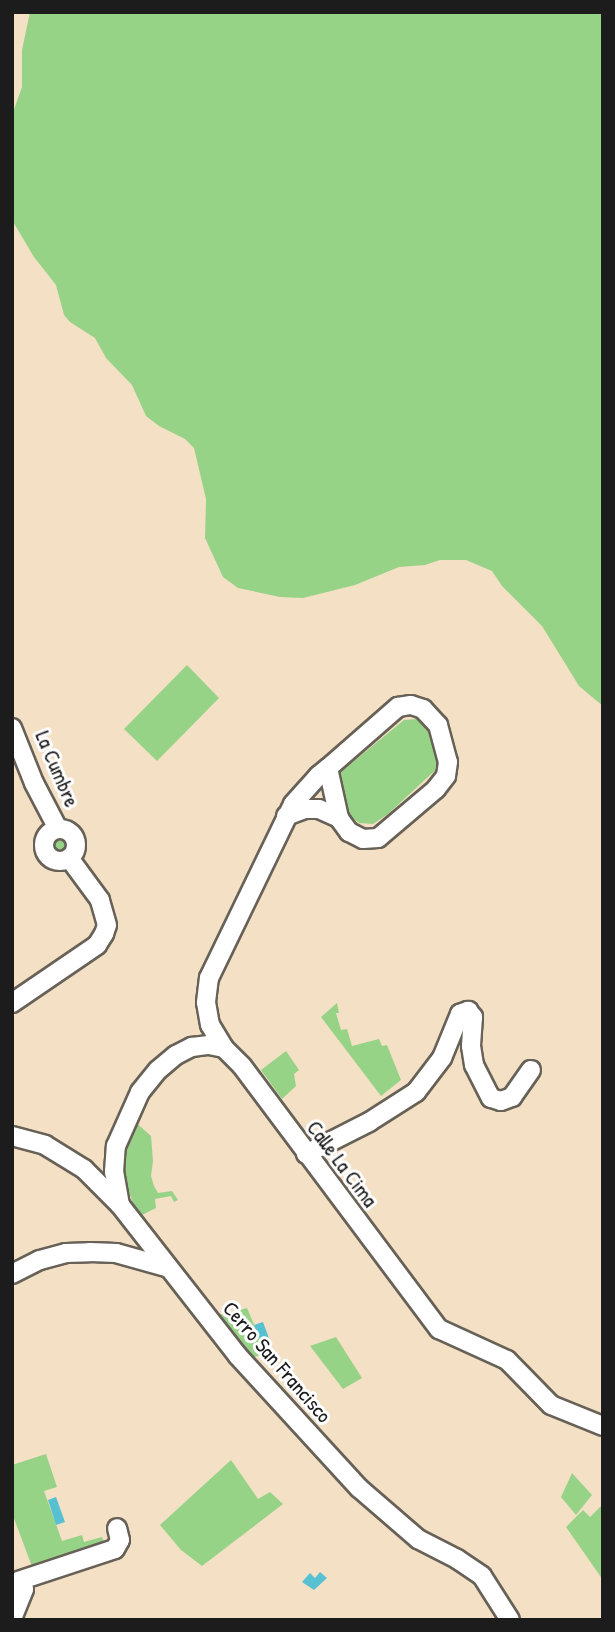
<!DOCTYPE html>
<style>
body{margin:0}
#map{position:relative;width:615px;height:1632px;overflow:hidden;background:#f3e0c5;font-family:"Patrick Hand",sans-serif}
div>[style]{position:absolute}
.green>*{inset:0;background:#97d387}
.round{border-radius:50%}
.water>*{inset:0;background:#57c1d2}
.roads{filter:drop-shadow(2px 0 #676157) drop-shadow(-2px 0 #676157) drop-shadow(0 2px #676157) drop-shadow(0 -2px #676157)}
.minor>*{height:18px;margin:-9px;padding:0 9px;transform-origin:9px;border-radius:9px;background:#fff}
.minor>.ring{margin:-9px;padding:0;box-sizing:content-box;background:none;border:18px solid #fff;border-radius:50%}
span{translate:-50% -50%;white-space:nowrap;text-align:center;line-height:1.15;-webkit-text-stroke:6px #fff;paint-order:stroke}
.street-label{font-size:21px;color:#1c1c1c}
.frame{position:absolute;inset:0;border:14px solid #1c1c1c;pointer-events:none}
</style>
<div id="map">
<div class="green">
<div style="clip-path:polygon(30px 12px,603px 12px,603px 706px,579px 686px,542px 626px,502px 586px,492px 571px,466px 560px,440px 560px,425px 565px,399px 567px,355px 585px,303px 598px,280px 597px,238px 588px,223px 577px,205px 538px,206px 499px,194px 448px,185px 439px,159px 426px,146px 416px,132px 385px,106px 358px,95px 338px,70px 322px,64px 315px,56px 285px,34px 257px,12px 220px,12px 115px,22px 87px,22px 50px)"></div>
<div style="clip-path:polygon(187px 665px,219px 698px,157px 761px,124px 729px)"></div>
<div style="clip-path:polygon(417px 719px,427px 724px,442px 755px,442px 764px,388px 814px,373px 824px,359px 823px,351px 817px,336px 784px,337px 775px,404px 720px)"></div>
<div class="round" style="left:44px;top:829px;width:32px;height:32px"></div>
<div style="clip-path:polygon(337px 1003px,339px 1013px,336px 1013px,341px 1030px,347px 1029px,352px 1046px,379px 1039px,382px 1046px,387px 1045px,401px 1080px,381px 1096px,321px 1017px)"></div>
<div style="clip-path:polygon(286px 1051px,299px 1070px,294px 1074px,296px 1086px,282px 1099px,261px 1070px)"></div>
<div style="clip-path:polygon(133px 1120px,151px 1136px,153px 1161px,151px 1176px,154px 1186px,158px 1193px,172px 1191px,178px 1200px,174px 1202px,171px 1196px,155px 1199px,156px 1208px,138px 1217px,124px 1178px,125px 1135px)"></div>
<div style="clip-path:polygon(247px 1308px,266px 1353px,252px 1358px,218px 1315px)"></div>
<div style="clip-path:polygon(336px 1337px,362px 1378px,343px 1389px,310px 1346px)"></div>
<div style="clip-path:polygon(46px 1454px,57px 1487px,44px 1491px,62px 1541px,82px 1535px,84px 1542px,102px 1537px,104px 1542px,101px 1549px,34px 1572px,12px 1513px,12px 1465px)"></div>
<div style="clip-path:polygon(231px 1460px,258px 1499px,270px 1492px,283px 1504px,202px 1566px,181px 1550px,160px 1525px)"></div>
<div style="clip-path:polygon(572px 1473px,592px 1495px,576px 1515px,561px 1497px)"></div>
<div style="clip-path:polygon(603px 1504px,603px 1580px,566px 1527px,583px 1510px,590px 1517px)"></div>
</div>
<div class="water">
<div style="clip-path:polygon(263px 1322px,270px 1341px,262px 1344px,254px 1325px)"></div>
<div style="clip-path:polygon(56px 1497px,65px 1522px,56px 1525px,48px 1500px)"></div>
<div style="clip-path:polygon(320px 1572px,327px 1578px,314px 1590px,302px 1582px,310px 1573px,315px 1578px)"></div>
</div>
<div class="roads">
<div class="minor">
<div style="left:12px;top:728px;width:59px;rotate:68.2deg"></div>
<div style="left:34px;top:783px;width:52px;rotate:62.4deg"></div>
<div style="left:286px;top:816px;width:20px;rotate:-20deg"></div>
<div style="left:305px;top:809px;width:14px"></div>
<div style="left:319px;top:809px;width:22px;rotate:24deg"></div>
<div class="ring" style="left:44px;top:829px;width:14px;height:14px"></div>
<div style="left:12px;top:1003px;width:103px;rotate:-34.3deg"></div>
<div style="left:97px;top:945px;width:13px;rotate:-58deg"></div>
<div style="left:104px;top:934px;width:9px;rotate:-72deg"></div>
<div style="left:107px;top:925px;width:26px;rotate:-106deg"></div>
<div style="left:100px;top:900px;width:52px;rotate:-126.4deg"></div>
<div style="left:224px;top:1048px;width:27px;rotate:-121deg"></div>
<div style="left:210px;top:1025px;width:23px;rotate:-100deg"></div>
<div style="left:206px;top:1002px;width:24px;rotate:-83deg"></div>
<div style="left:209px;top:978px;width:193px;rotate:-64.2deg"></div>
<div style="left:293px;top:804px;width:38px;rotate:-48deg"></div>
<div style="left:318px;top:776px;width:13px;rotate:-39deg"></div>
<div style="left:328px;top:768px;width:93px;rotate:-41.1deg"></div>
<div style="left:398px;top:707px;width:13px;rotate:-9deg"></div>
<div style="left:411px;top:705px;width:13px;rotate:18deg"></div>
<div style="left:423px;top:709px;width:22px;rotate:47deg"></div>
<div style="left:438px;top:725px;width:38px;rotate:75deg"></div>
<div style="left:448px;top:762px;width:14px;rotate:98deg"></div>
<div style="left:446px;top:776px;width:16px;rotate:128deg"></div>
<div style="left:436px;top:789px;width:76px;rotate:139.8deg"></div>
<div style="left:378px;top:838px;width:15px;rotate:176deg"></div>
<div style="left:363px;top:839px;width:16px;rotate:-153deg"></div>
<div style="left:349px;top:832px;width:17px;rotate:-126deg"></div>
<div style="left:339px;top:818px;width:51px;rotate:-102.4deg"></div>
<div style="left:12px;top:1136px;width:34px;rotate:15deg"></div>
<div style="left:45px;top:1145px;width:46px;rotate:31.6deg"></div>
<div style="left:84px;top:1169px;width:51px;rotate:45deg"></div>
<div style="left:120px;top:1205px;width:192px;rotate:52deg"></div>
<div style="left:238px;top:1356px;width:179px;rotate:47.5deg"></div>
<div style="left:359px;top:1488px;width:78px;rotate:40.8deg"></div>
<div style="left:418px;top:1539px;width:44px;rotate:27.1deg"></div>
<div style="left:457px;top:1559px;width:30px;rotate:34deg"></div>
<div style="left:482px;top:1576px;width:52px;rotate:57.5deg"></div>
<div style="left:306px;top:1154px;width:71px;rotate:-26.9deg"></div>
<div style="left:369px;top:1122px;width:56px;rotate:-32.6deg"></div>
<div style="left:416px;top:1092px;width:43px;rotate:-52.6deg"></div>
<div style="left:442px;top:1058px;width:48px;rotate:-67.8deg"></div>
<div style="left:460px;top:1014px;width:9px;rotate:-21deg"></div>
<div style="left:468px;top:1011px;width:8px;rotate:50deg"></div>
<div style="left:473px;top:1017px;width:29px;rotate:94deg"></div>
<div style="left:471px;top:1046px;width:19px;rotate:81deg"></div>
<div style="left:474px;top:1065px;width:37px;rotate:63deg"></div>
<div style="left:491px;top:1098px;width:10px;rotate:17deg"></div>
<div style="left:501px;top:1101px;width:12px;rotate:-20deg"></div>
<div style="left:512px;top:1097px;width:33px;rotate:-55deg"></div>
<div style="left:120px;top:1205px;width:34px;rotate:-100deg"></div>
<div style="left:114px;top:1172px;width:26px;rotate:-86deg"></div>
<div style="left:116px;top:1146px;width:59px;rotate:-66deg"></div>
<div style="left:140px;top:1092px;width:28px;rotate:-51deg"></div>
<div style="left:158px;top:1070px;width:23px;rotate:-40deg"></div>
<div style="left:176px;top:1055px;width:18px;rotate:-27deg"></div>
<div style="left:192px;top:1047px;width:17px;rotate:-7deg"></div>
<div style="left:209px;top:1045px;width:15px;rotate:11deg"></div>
<div style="left:224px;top:1048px;width:25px;rotate:45deg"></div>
<div style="left:242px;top:1066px;width:329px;rotate:53.2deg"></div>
<div style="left:439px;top:1329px;width:75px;rotate:24.5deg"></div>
<div style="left:507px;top:1360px;width:63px;rotate:45.6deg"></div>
<div style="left:551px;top:1405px;width:56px;rotate:22deg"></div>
<div style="left:12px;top:1274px;width:31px;rotate:-27deg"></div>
<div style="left:40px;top:1260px;width:27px;rotate:-15deg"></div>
<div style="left:66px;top:1253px;width:24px;rotate:-2deg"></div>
<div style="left:90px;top:1252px;width:26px;rotate:2deg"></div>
<div style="left:116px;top:1253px;width:52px;rotate:15.6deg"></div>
<div style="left:12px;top:1583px;width:108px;rotate:-18.3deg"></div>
<div style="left:115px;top:1549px;width:10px;rotate:-61deg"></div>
<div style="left:120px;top:1540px;width:12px;rotate:-104deg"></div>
<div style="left:12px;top:1619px;width:32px;rotate:-68deg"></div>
<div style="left:24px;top:1589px;width:9px;rotate:-117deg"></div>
</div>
</div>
<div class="street-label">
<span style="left:57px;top:769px;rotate:67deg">La Cumbre</span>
<span style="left:342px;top:1164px;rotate:53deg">Calle La Cima</span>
<span style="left:277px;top:1362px;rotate:49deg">Cerro San Francisco</span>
</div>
<div class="frame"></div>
</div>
